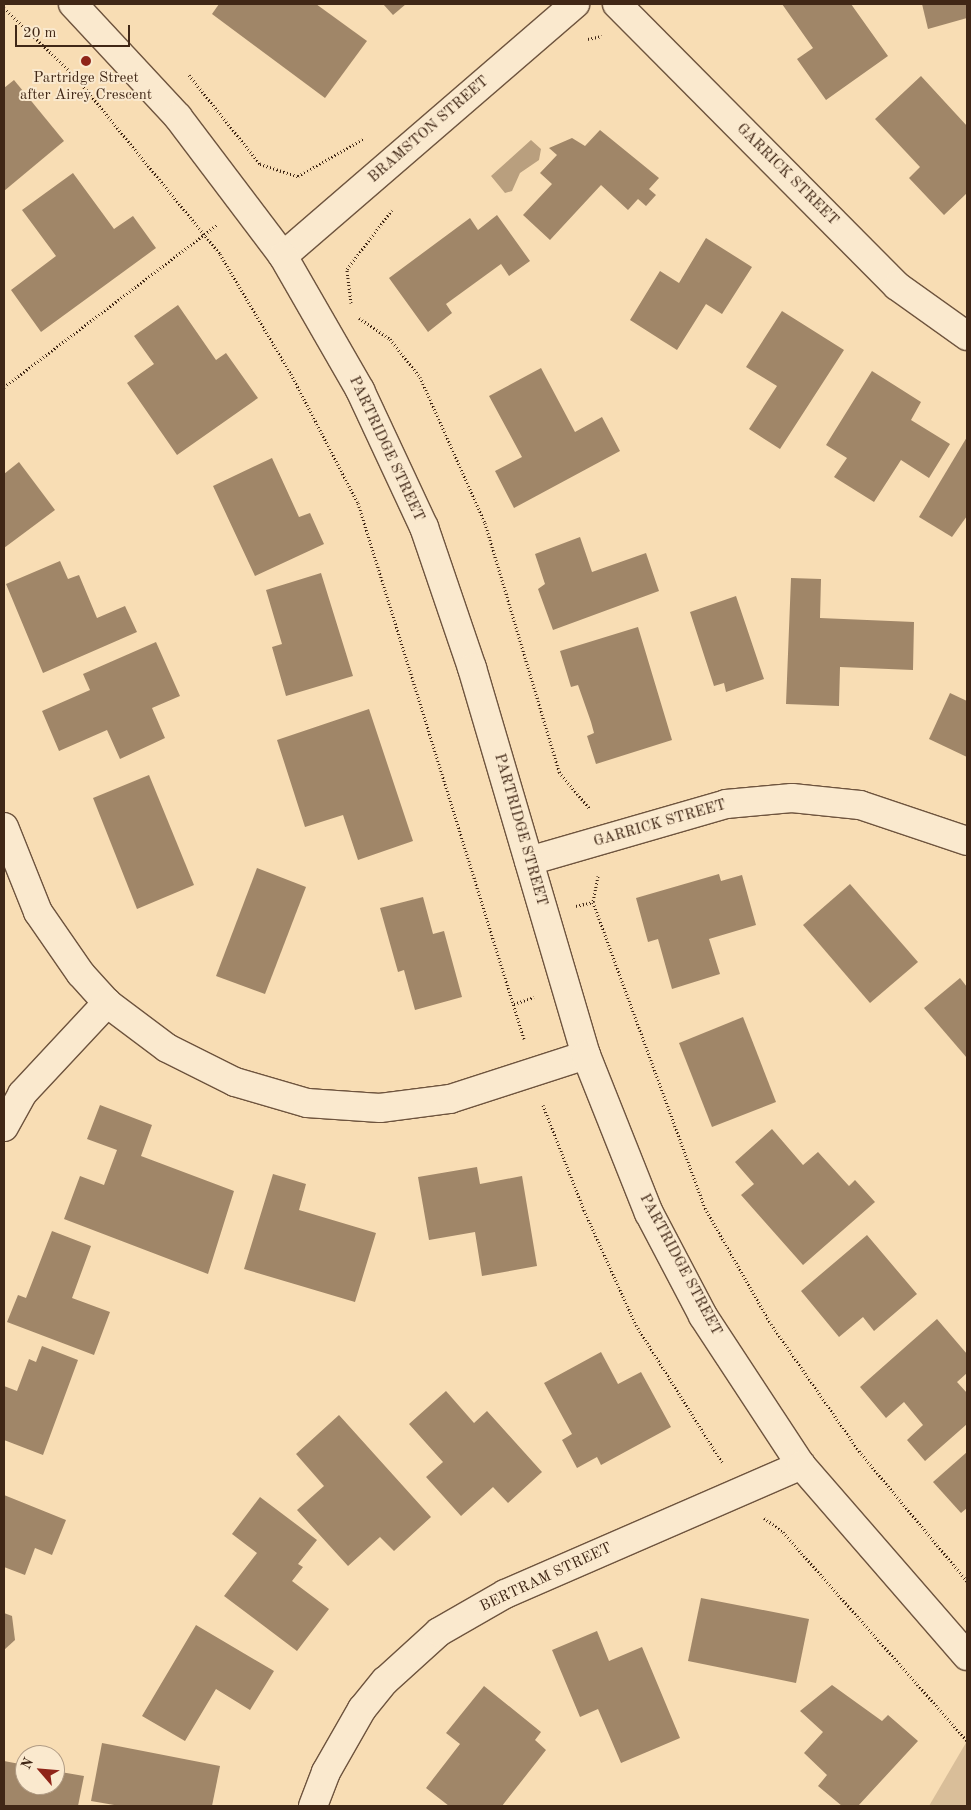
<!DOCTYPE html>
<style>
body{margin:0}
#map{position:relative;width:971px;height:1810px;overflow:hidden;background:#f8ddb4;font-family:"Old Standard TT",serif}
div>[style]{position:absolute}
.green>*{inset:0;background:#d9be99}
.water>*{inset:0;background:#b99f7e}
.building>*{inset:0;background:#a08668}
.path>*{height:3px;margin-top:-1.5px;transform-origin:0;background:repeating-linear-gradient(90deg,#402716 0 1px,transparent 0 3.5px)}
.roads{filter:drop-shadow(1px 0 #6e543e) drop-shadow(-1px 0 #6e543e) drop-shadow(0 1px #6e543e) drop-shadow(0 -1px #6e543e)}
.minor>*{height:28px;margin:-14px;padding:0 14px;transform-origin:14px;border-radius:14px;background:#fae9ce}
.tertiary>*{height:28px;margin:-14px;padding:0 14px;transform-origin:14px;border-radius:14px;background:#fae9ce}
.dots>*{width:14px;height:14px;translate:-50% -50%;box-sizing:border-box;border:2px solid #fae9ce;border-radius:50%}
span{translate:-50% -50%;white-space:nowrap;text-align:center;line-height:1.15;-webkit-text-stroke:4px #fae9ce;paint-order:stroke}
.poi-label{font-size:15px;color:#402716}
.street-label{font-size:15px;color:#402716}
.frame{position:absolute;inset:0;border:5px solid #402716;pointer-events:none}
.north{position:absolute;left:15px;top:1745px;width:50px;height:50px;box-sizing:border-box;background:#fae9ce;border:1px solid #b09b84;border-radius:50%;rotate:297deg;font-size:14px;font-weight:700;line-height:20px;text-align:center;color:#402716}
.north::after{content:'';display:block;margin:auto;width:18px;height:22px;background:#8f2418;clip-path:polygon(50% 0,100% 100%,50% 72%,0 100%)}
.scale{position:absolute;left:15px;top:25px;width:115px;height:22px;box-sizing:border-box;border:2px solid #402716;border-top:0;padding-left:6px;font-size:15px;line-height:18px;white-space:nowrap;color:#402716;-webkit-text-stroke:4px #fae9ce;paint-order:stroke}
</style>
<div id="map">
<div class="green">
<div style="clip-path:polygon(967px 1741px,967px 1806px,929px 1806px)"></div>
</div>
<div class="water">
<div style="clip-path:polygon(531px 140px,541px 149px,539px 160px,520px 173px,512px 191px,505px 193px,491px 176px)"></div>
</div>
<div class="building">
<div style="clip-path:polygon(219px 4px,316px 4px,367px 41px,325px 98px,212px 14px)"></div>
<div style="clip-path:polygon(383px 4px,406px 4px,393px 15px)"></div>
<div style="clip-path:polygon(782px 4px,851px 4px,888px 56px,826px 100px,797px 59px,813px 48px)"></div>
<div style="clip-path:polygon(922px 4px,967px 4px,967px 18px,928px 29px)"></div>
<div style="clip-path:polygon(921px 76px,967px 126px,967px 193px,944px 215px,909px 178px,920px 167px,875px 119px)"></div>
<div style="clip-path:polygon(14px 80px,64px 141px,4px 191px,4px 88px)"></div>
<div style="clip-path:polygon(600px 130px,659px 178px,649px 189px,656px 195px,646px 206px,638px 199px,628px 210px,601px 185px,550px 240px,523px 215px,552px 184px,540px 173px,557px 155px,549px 148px,572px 138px,585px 146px)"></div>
<div style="clip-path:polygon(73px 173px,114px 229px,133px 216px,156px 248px,41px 332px,11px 290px,56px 256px,22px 210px)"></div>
<div style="clip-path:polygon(497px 215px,530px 261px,509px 276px,501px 264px,446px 304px,452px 313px,428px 332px,389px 278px,470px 218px,478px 230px)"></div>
<div style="clip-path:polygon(706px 238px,752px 267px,722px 314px,706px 304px,677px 350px,630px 320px,660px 271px,679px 283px)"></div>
<div style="clip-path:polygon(178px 305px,216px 360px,226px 353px,258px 398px,177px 455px,127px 383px,154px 364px,134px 336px)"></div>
<div style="clip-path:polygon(782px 311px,844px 350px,780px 449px,749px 429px,777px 386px,746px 367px)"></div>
<div style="clip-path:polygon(541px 368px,575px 432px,602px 417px,620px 451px,514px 508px,495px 471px,522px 457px,489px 396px)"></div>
<div style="clip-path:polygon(872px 371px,921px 402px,911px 420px,950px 444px,929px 478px,901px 460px,874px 502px,834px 477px,847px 458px,826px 445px)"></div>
<div style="clip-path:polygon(967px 437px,967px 516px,952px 537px,919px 517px)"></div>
<div style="clip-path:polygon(272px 458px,299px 517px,310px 513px,324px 544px,255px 576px,213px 486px)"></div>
<div style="clip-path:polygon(19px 462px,55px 510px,4px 548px,4px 474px)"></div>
<div style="clip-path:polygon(580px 537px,592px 572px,646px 553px,659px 591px,553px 630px,538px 589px,545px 584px,535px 554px)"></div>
<div style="clip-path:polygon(60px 561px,68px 579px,79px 575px,97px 618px,125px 606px,137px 632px,43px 673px,6px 584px)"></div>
<div style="clip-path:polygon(321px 573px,353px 676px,286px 696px,272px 647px,282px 644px,266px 590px)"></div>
<div style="clip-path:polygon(791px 578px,821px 579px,820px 618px,914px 622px,913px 670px,840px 667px,839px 706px,786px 704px)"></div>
<div style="clip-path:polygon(736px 596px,764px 679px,726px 692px,724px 683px,714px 686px,690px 612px)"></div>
<div style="clip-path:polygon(638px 627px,672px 740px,596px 764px,587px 736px,594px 733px,591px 722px,578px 685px,571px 687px,560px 651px)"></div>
<div style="clip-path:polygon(156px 642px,180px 696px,152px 708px,165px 738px,120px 759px,107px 730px,59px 751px,42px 711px,90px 690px,83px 674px)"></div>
<div style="clip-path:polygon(950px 693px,967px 701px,967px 757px,929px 739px)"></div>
<div style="clip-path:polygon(369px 709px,413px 841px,358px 860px,343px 815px,305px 827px,277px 740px)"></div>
<div style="clip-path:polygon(149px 775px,194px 885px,137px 909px,93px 798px)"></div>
<div style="clip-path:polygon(257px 868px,306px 887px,265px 994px,216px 976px)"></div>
<div style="clip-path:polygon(719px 874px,721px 881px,742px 875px,756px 925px,709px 939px,720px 974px,672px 989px,658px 939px,648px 942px,636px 898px)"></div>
<div style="clip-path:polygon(850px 884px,918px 962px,870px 1003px,803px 925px)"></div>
<div style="clip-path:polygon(423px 897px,433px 934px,444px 931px,462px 997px,415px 1010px,404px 970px,398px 972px,380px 908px)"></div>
<div style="clip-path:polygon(960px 978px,967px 987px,967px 1058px,924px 1008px)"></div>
<div style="clip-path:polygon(743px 1017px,776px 1102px,712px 1127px,679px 1043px)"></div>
<div style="clip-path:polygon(100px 1105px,152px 1125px,141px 1156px,234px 1191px,208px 1274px,64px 1219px,80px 1176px,104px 1185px,117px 1150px,87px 1139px)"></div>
<div style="clip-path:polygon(772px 1129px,803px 1165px,818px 1152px,849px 1186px,855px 1180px,875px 1202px,803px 1265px,741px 1195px,754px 1184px,735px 1162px)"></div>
<div style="clip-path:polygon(477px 1167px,480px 1184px,522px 1176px,537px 1266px,482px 1276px,475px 1232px,429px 1240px,418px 1177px)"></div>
<div style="clip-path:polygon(273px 1174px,306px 1184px,299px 1210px,376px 1233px,355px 1302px,244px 1269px)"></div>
<div style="clip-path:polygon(52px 1231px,91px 1246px,72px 1298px,110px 1312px,94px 1355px,7px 1322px,18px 1295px,26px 1298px)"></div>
<div style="clip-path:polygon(867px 1235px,917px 1294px,874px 1331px,863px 1317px,839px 1337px,801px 1291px)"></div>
<div style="clip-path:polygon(937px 1319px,967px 1354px,967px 1373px,957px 1382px,967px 1393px,967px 1424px,925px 1461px,907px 1440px,923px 1425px,904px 1402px,886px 1418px,860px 1387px)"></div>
<div style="clip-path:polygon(42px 1346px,78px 1360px,43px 1455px,4px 1440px,4px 1386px,17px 1391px,29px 1359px,36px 1362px)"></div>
<div style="clip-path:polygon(601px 1352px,618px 1384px,641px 1372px,671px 1427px,601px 1465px,597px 1457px,577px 1468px,562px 1440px,572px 1434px,544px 1383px)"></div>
<div style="clip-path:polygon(446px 1391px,474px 1423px,487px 1411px,542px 1472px,508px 1503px,493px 1487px,461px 1516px,426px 1477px,443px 1462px,409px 1424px)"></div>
<div style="clip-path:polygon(339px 1415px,431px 1517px,394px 1551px,380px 1537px,348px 1566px,297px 1510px,324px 1486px,296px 1454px)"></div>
<div style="clip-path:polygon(967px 1452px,967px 1508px,961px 1513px,933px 1482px)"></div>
<div style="clip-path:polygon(4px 1495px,66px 1520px,52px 1555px,35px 1548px,25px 1575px,4px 1567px)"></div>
<div style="clip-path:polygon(260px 1497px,317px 1540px,298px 1564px,303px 1567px,292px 1581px,329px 1609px,297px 1651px,224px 1596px,257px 1553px,232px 1534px)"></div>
<div style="clip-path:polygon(701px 1598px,809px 1619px,796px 1683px,688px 1661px)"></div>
<div style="clip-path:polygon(4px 1613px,12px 1616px,15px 1640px,4px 1650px)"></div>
<div style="clip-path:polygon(196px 1625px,274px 1671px,250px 1710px,216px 1689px,185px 1741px,142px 1716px)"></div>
<div style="clip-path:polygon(597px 1631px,609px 1661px,642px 1647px,680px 1738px,621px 1763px,598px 1709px,580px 1717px,552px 1650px)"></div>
<div style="clip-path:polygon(832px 1685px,882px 1721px,888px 1715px,918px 1741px,858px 1806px,842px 1806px,818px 1786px,827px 1775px,804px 1753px,823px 1732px,800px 1711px)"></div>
<div style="clip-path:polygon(484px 1686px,541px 1732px,535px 1740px,546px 1750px,502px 1806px,449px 1806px,426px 1788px,460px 1744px,446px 1733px)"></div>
<div style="clip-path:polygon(102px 1743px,220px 1766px,212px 1806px,120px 1806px,91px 1801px)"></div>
<div style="clip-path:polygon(4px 1761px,25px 1765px,25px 1785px,55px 1785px,55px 1771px,84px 1776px,78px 1806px,4px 1806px)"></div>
</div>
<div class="path">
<div style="left:4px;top:8px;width:98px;rotate:43.8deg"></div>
<div style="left:75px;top:76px;width:230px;rotate:50.8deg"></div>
<div style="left:220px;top:254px;width:139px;rotate:59.4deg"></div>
<div style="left:291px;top:374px;width:145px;rotate:62.6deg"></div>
<div style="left:358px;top:503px;width:561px;rotate:72.79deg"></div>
<div style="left:588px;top:39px;width:14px;rotate:-12deg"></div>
<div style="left:189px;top:75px;width:114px;rotate:51.4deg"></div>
<div style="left:260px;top:164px;width:40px;rotate:18deg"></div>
<div style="left:298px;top:176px;width:75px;rotate:-29.6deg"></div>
<div style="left:351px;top:303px;width:34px;rotate:-97deg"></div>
<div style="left:347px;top:269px;width:74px;rotate:-52.7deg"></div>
<div style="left:359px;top:318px;width:37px;rotate:34deg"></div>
<div style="left:390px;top:339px;width:48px;rotate:51.7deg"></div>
<div style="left:420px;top:377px;width:160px;rotate:66deg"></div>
<div style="left:485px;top:523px;width:260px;rotate:73.4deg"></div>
<div style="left:559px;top:772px;width:48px;rotate:50deg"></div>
<div style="left:4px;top:387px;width:269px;rotate:-37.3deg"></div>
<div style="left:598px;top:876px;width:26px;rotate:101deg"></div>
<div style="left:593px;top:902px;width:326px;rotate:69.9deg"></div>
<div style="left:705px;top:1208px;width:133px;rotate:60.4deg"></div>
<div style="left:771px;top:1324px;width:155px;rotate:55.3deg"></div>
<div style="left:859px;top:1451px;width:169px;rotate:50.3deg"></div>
<div style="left:576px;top:906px;width:17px;rotate:-13deg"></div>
<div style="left:514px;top:1004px;width:21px;rotate:-19deg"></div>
<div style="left:543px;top:1105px;width:113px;rotate:68.7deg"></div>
<div style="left:584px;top:1210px;width:126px;rotate:65.7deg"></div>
<div style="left:636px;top:1325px;width:162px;rotate:57.9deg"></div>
<div style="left:764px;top:1518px;width:24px;rotate:36deg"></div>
<div style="left:783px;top:1532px;width:278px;rotate:48.6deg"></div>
</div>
<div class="roads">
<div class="minor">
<div style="left:617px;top:4px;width:397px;rotate:45.2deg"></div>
<div style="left:897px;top:286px;width:86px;rotate:35.5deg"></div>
<div style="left:283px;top:256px;width:386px;rotate:-40.8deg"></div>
<div style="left:4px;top:827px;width:92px;rotate:68.2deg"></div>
<div style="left:38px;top:912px;width:75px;rotate:55.3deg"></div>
<div style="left:81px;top:974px;width:39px;rotate:48deg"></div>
<div style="left:107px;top:1003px;width:75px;rotate:36.9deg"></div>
<div style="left:167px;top:1048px;width:76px;rotate:26.6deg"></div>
<div style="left:235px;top:1082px;width:75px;rotate:16.3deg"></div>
<div style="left:307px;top:1103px;width:73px;rotate:3.9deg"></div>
<div style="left:380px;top:1108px;width:71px;rotate:-7.3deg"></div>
<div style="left:450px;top:1099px;width:143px;rotate:-17.9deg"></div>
<div style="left:529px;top:861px;width:205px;rotate:-16.1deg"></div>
<div style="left:726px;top:804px;width:66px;rotate:-5.2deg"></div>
<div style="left:792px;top:798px;width:68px;rotate:5.9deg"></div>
<div style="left:860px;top:805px;width:113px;rotate:18.6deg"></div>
<div style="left:4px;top:1127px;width:38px;rotate:-61deg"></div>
<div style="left:22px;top:1094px;width:125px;rotate:-47deg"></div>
<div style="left:313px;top:1806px;width:36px;rotate:-69deg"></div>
<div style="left:326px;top:1772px;width:73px;rotate:-60.3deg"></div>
<div style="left:362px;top:1709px;width:36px;rotate:-51deg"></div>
<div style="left:385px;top:1681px;width:73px;rotate:-42.2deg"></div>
<div style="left:439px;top:1632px;width:76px;rotate:-29.9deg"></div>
<div style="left:505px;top:1594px;width:323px;rotate:-23.5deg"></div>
</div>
<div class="tertiary">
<div style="left:73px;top:4px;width:154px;rotate:47.1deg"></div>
<div style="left:178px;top:117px;width:174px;rotate:52.9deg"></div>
<div style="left:283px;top:256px;width:155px;rotate:60.1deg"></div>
<div style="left:360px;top:390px;width:151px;rotate:65deg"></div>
<div style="left:424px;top:527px;width:149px;rotate:71.2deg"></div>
<div style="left:472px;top:668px;width:403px;rotate:73.6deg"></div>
<div style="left:586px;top:1055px;width:170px;rotate:68.3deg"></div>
<div style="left:649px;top:1213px;width:116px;rotate:62.3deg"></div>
<div style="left:703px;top:1316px;width:178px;rotate:56.7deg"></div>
<div style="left:801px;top:1465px;width:253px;rotate:49deg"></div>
</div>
</div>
<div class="dots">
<div style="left:86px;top:61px;background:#8f2418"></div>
</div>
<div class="poi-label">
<span style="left:86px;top:87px">Partridge Street<br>after Airey Crescent</span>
</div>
<div class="street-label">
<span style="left:429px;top:130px;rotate:-41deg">BRAMSTON STREET</span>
<span style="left:787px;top:175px;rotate:45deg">GARRICK STREET</span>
<span style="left:386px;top:449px;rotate:65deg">PARTRIDGE STREET</span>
<span style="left:660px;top:824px;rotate:-16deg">GARRICK STREET</span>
<span style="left:520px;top:830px;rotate:74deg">PARTRIDGE STREET</span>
<span style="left:680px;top:1265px;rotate:62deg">PARTRIDGE STREET</span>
<span style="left:546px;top:1578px;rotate:-25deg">BERTRAM STREET</span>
</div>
<div class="frame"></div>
<div class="north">N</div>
<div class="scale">20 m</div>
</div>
